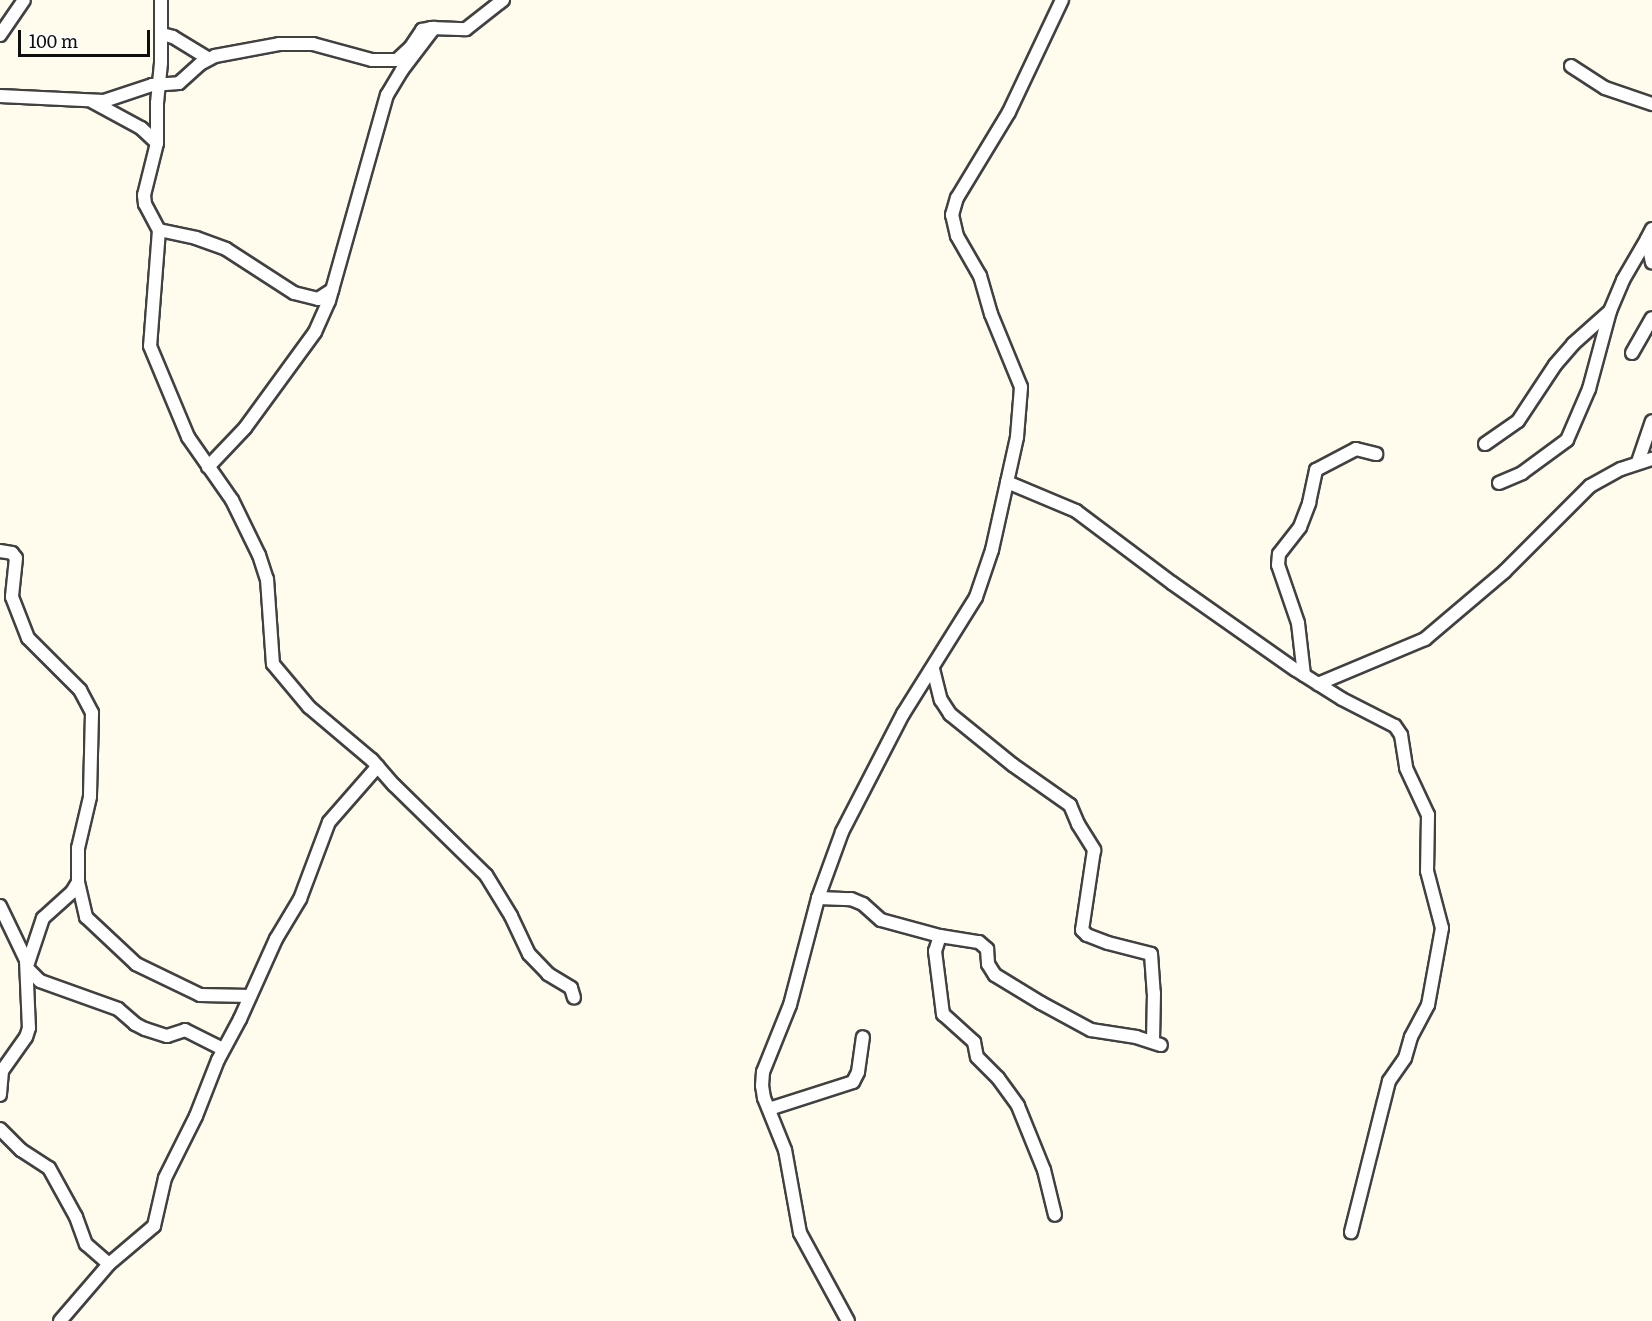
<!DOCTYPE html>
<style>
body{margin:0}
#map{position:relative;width:1652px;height:1321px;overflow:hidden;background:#fffcee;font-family:Literata,serif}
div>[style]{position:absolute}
.roads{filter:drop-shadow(2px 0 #414141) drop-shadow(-2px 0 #414141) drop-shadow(0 2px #414141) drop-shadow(0 -2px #414141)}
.minor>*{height:12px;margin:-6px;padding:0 6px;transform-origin:6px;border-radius:6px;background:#fff}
span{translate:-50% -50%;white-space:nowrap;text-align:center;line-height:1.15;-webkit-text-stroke:6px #fff;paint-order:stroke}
.scale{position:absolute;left:18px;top:30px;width:132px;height:27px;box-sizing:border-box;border:3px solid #0e0e0e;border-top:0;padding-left:8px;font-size:18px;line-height:21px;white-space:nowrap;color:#0e0e0e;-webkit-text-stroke:4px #fff;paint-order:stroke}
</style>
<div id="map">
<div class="roads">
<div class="minor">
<div style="left:161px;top:0;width:63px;rotate:90deg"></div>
<div style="left:161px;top:63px;width:40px;rotate:95.7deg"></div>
<div style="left:157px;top:103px;width:40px;rotate:90deg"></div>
<div style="left:157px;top:143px;width:54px;rotate:104deg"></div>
<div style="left:144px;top:195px;width:9px;rotate:84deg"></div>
<div style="left:145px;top:204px;width:30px;rotate:62deg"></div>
<div style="left:159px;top:230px;width:116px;rotate:94.4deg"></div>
<div style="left:150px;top:346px;width:99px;rotate:67.3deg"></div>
<div style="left:188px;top:437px;width:77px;rotate:55.1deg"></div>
<div style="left:232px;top:500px;width:61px;rotate:63.9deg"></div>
<div style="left:259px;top:555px;width:25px;rotate:72deg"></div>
<div style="left:267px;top:579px;width:85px;rotate:86deg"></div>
<div style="left:273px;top:664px;width:56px;rotate:50.1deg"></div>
<div style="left:309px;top:707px;width:82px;rotate:40.1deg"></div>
<div style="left:372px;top:760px;width:33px;rotate:49deg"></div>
<div style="left:394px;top:785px;width:129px;rotate:44.4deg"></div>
<div style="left:486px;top:875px;width:48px;rotate:58.6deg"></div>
<div style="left:511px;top:916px;width:42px;rotate:64.7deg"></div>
<div style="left:529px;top:954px;width:28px;rotate:46deg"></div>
<div style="left:548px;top:974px;width:27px;rotate:31deg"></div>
<div style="left:571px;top:988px;width:10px;rotate:73deg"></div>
<div style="left:162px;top:34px;width:11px;rotate:15deg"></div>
<div style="left:173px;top:37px;width:42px;rotate:31.4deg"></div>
<div style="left:0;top:35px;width:42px;rotate:-55.6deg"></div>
<div style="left:1571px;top:66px;width:40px;rotate:32.9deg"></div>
<div style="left:1605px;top:88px;width:50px;rotate:18.8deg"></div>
<div style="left:0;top:96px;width:104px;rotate:2.8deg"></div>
<div style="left:104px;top:101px;width:51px;rotate:-18.4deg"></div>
<div style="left:152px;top:85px;width:27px;rotate:-4deg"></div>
<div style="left:179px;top:83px;width:28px;rotate:-42deg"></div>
<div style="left:200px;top:64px;width:17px;rotate:-28deg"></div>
<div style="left:215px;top:56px;width:65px;rotate:-10.6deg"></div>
<div style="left:279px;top:44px;width:34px"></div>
<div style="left:313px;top:44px;width:61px;rotate:15.2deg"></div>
<div style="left:372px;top:60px;width:25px"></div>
<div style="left:397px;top:60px;width:18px;rotate:-43deg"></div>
<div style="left:410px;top:48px;width:22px;rotate:-56deg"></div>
<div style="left:422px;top:30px;width:9px;rotate:-13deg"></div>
<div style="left:431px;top:28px;width:35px;rotate:2deg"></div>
<div style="left:466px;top:29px;width:47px;rotate:-38.1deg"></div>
<div style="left:93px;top:102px;width:55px;rotate:28.4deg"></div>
<div style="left:141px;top:128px;width:22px;rotate:43deg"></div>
<div style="left:1652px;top:229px;width:11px;rotate:117deg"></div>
<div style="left:1647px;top:239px;width:24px;rotate:78deg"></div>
<div style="left:159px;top:230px;width:38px;rotate:12deg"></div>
<div style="left:196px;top:238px;width:32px;rotate:20deg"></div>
<div style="left:226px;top:249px;width:81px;rotate:32.9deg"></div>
<div style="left:294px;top:293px;width:25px;rotate:14deg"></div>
<div style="left:318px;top:299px;width:17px;rotate:-33deg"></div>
<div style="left:1632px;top:353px;width:40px;rotate:-60.3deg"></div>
<div style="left:1485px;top:444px;width:40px;rotate:-34.9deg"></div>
<div style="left:1518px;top:421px;width:67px;rotate:-56.5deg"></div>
<div style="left:1555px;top:365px;width:28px;rotate:-49deg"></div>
<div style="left:1573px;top:344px;width:50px;rotate:-41.7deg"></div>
<div style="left:1610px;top:311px;width:34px;rotate:-67deg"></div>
<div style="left:1623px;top:280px;width:48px;rotate:-59.7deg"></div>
<div style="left:1638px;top:462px;width:43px;rotate:-71.1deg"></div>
<div style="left:208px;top:467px;width:54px;rotate:-46.5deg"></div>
<div style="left:245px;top:428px;width:119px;rotate:-53.9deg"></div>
<div style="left:315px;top:332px;width:34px;rotate:-66deg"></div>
<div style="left:329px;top:301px;width:214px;rotate:-74.3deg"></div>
<div style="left:387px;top:95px;width:29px;rotate:-59deg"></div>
<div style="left:402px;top:70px;width:53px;rotate:-52.7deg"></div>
<div style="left:1007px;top:482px;width:75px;rotate:22.8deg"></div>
<div style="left:1076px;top:511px;width:120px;rotate:36.9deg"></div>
<div style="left:1172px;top:583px;width:151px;rotate:35.1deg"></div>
<div style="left:1296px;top:670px;width:54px;rotate:32.2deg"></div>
<div style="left:1342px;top:699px;width:59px;rotate:27deg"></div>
<div style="left:1395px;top:726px;width:11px;rotate:56deg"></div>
<div style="left:1401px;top:735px;width:33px;rotate:81deg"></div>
<div style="left:1406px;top:768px;width:52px;rotate:64.9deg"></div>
<div style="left:1428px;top:815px;width:56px;rotate:91deg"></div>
<div style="left:1427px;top:871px;width:59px;rotate:75.3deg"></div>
<div style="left:1442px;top:928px;width:78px;rotate:100.3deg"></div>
<div style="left:1428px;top:1005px;width:36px;rotate:118deg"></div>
<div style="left:1411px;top:1037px;width:22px;rotate:106deg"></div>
<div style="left:1405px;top:1058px;width:28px;rotate:125deg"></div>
<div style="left:1389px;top:1081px;width:156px;rotate:104.1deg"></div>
<div style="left:1499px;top:483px;width:25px;rotate:-23deg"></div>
<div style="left:1522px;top:473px;width:56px;rotate:-36.3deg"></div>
<div style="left:1567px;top:440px;width:56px;rotate:-66.7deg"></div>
<div style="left:1589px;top:389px;width:81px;rotate:-74.9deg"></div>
<div style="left:0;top:551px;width:12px;rotate:9deg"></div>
<div style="left:12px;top:553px;width:6px;rotate:51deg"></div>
<div style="left:16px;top:558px;width:39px;rotate:96deg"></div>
<div style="left:12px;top:597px;width:44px;rotate:68.7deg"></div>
<div style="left:28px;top:638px;width:74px;rotate:45deg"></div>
<div style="left:80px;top:690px;width:26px;rotate:62deg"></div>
<div style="left:92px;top:713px;width:84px;rotate:91.4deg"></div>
<div style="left:90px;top:797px;width:52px;rotate:103.2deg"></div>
<div style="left:78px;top:848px;width:34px;rotate:90deg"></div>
<div style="left:78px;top:882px;width:12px;rotate:121deg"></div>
<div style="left:72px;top:892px;width:39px;rotate:138deg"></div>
<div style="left:43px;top:918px;width:51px;rotate:108.4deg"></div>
<div style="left:933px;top:669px;width:32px;rotate:76deg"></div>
<div style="left:941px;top:700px;width:17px;rotate:57deg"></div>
<div style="left:950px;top:714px;width:81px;rotate:39deg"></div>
<div style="left:1013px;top:765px;width:70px;rotate:35.1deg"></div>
<div style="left:1070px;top:805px;width:21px;rotate:67deg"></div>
<div style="left:1078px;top:824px;width:31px;rotate:58deg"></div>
<div style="left:1094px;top:850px;width:81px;rotate:98.5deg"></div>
<div style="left:1082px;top:930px;width:7px;rotate:45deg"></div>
<div style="left:1087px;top:935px;width:22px;rotate:21deg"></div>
<div style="left:1108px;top:943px;width:44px;rotate:14.3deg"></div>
<div style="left:1151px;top:954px;width:39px;rotate:86deg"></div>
<div style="left:1154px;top:993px;width:48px;rotate:91.2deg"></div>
<div style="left:1304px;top:675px;width:52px;rotate:-96.6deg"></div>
<div style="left:1298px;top:623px;width:61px;rotate:-109deg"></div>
<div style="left:1278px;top:565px;width:11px;rotate:-85deg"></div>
<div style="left:1279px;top:554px;width:34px;rotate:-52deg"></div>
<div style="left:1300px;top:527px;width:26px;rotate:-69deg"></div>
<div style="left:1309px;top:503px;width:34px;rotate:-78deg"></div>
<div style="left:1316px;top:470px;width:45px;rotate:-27.7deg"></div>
<div style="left:1356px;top:449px;width:21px;rotate:14deg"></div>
<div style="left:1318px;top:684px;width:116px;rotate:-22.8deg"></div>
<div style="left:1425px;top:639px;width:104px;rotate:-40.3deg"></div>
<div style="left:1504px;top:572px;width:122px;rotate:-45deg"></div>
<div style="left:1590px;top:486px;width:35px;rotate:-29deg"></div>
<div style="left:1621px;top:469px;width:33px;rotate:-18deg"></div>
<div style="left:78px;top:882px;width:36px;rotate:77deg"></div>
<div style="left:86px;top:917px;width:69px;rotate:43.2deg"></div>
<div style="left:136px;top:964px;width:71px;rotate:25.8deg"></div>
<div style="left:200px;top:995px;width:50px;rotate:1.1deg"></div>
<div style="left:818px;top:898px;width:33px;rotate:2deg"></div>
<div style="left:851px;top:899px;width:13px;rotate:23deg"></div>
<div style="left:863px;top:904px;width:24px;rotate:42deg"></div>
<div style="left:881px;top:920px;width:61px;rotate:15.2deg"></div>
<div style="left:940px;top:936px;width:39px;rotate:9deg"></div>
<div style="left:979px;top:942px;width:11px;rotate:41deg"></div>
<div style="left:987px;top:949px;width:15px;rotate:86deg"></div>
<div style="left:988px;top:964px;width:13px;rotate:58deg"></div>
<div style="left:995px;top:975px;width:54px;rotate:31.3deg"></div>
<div style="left:1041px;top:1003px;width:57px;rotate:28.4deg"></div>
<div style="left:1091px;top:1030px;width:46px;rotate:8.8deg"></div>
<div style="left:1136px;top:1037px;width:26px;rotate:18deg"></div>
<div style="left:0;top:906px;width:60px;rotate:64.3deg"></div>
<div style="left:26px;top:960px;width:68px;rotate:87.5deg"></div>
<div style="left:29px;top:1028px;width:9px;rotate:108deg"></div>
<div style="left:26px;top:1037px;width:42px;rotate:125.2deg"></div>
<div style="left:2px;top:1071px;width:24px;rotate:95deg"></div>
<div style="left:940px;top:936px;width:16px;rotate:108deg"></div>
<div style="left:935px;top:951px;width:64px;rotate:82.8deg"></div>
<div style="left:943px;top:1014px;width:42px;rotate:42.1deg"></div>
<div style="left:974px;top:1042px;width:15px;rotate:79deg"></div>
<div style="left:977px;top:1057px;width:30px;rotate:45deg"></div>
<div style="left:998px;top:1078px;width:34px;rotate:54deg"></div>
<div style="left:1018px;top:1106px;width:69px;rotate:67.9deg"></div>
<div style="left:1044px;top:1170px;width:46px;rotate:76.3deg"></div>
<div style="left:27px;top:968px;width:18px;rotate:45deg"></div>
<div style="left:40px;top:981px;width:83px;rotate:19.7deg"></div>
<div style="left:118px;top:1009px;width:23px;rotate:41deg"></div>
<div style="left:135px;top:1024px;width:11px;rotate:27deg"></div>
<div style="left:145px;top:1029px;width:23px;rotate:18deg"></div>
<div style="left:167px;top:1036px;width:19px;rotate:-18deg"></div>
<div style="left:185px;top:1030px;width:42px;rotate:26.6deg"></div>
<div style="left:769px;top:1109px;width:88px;rotate:-17.8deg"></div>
<div style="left:853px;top:1082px;width:11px;rotate:-63deg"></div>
<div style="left:858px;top:1072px;width:35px;rotate:-82deg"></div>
<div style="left:0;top:1129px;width:30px;rotate:45deg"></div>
<div style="left:21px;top:1150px;width:33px;rotate:33deg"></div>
<div style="left:49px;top:1168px;width:56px;rotate:61.1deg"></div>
<div style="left:76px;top:1217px;width:29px;rotate:70deg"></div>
<div style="left:86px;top:1244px;width:30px;rotate:41deg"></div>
<div style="left:60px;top:1321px;width:75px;rotate:-49.3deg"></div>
<div style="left:109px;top:1264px;width:59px;rotate:-40.2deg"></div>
<div style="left:154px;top:1226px;width:49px;rotate:-77.1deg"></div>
<div style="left:165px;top:1178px;width:69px;rotate:-63.4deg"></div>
<div style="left:196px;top:1116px;width:60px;rotate:-68.6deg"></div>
<div style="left:218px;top:1060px;width:47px;rotate:-61.8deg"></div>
<div style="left:240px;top:1019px;width:88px;rotate:-65.8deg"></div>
<div style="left:276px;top:939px;width:47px;rotate:-59deg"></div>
<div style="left:300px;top:899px;width:82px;rotate:-69.4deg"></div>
<div style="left:329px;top:822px;width:74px;rotate:-48.8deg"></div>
<div style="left:848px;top:1321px;width:100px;rotate:-118.6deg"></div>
<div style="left:800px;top:1233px;width:84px;rotate:-100.2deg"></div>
<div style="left:785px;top:1150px;width:56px;rotate:-112deg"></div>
<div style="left:764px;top:1098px;width:12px;rotate:-99deg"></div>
<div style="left:762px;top:1086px;width:14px;rotate:-86deg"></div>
<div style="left:763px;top:1072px;width:72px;rotate:-68.1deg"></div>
<div style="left:790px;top:1005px;width:111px;rotate:-75.3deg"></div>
<div style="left:818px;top:898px;width:70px;rotate:-70deg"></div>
<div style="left:842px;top:832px;width:133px;rotate:-62.7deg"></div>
<div style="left:903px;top:714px;width:138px;rotate:-58deg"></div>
<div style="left:976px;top:597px;width:50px;rotate:-71.2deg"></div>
<div style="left:992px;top:550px;width:116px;rotate:-77.5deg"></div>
<div style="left:1017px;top:437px;width:50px;rotate:-85.4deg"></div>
<div style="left:1021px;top:387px;width:79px;rotate:-112.3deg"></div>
<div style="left:991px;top:314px;width:40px;rotate:-106deg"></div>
<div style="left:980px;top:276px;width:46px;rotate:-119.9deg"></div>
<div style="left:957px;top:236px;width:22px;rotate:-103deg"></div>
<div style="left:952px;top:215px;width:18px;rotate:-74deg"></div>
<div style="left:957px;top:198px;width:100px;rotate:-58.8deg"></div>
<div style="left:1009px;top:112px;width:124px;rotate:-64.7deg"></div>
</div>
</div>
<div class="scale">100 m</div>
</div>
